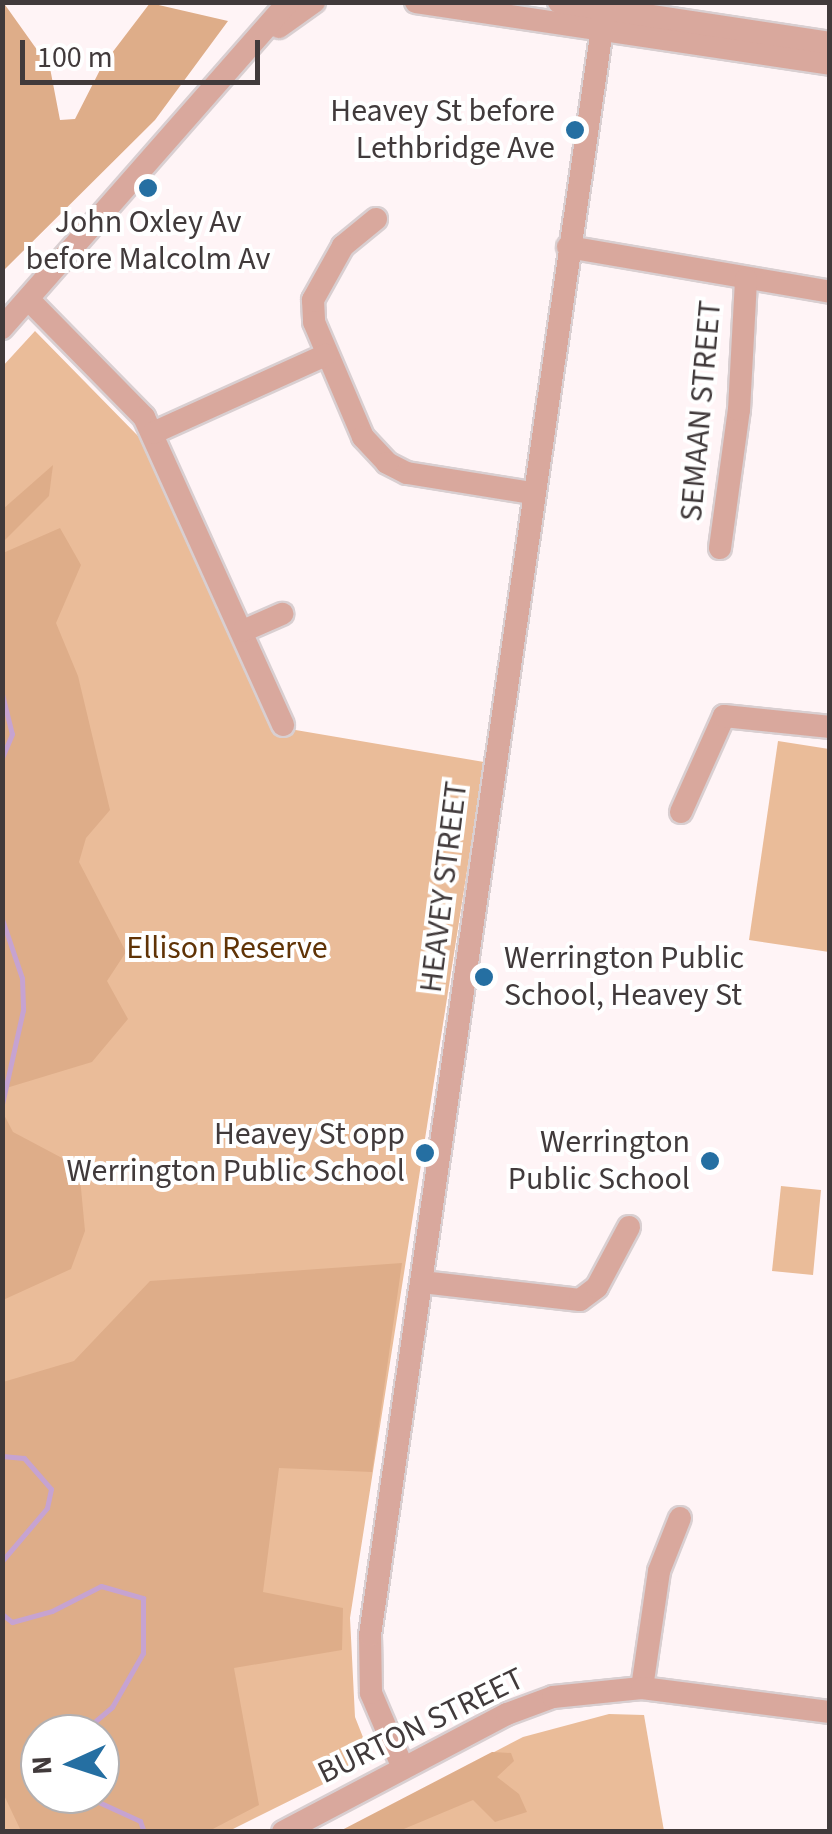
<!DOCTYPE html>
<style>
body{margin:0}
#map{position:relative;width:832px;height:1834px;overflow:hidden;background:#fff4f6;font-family:"Source Sans 3",sans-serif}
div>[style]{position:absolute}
.green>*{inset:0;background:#eabc99}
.forest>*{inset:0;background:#dead89}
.stream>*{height:5px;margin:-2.5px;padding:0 2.5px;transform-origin:2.5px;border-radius:2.5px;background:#c6a3d1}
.roads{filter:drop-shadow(2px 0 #d9cfd1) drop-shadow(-2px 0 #d9cfd1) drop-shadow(0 2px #d9cfd1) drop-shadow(0 -2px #d9cfd1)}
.minor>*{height:22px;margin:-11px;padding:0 11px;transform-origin:11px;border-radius:11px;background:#d9a89d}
.dots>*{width:28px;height:28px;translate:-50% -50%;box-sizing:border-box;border:5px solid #fff;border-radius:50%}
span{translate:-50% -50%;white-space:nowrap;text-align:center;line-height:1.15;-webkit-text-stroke:8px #fff;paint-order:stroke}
.poi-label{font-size:32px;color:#413a3b}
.right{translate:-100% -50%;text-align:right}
.left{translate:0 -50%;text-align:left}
.street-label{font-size:32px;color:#413a3b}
.park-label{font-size:32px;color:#603306}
.frame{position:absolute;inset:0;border:5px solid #413a3b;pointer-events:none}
.north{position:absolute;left:20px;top:1714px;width:100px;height:100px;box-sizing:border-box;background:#fff;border:2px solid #b3b0b1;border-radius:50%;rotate:267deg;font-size:28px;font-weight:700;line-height:40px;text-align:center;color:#413a3b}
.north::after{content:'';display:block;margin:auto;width:35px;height:45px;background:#256fa2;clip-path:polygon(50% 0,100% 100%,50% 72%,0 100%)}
.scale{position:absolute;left:20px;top:40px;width:240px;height:45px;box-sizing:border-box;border:5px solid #413a3b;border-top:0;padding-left:12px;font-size:30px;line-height:35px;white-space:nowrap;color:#413a3b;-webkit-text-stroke:8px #fff;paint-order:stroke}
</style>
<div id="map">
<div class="green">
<div style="clip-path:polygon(evenodd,35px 331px,140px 438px,272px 726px,484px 762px,350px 1618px,355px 1717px,372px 1760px,229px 1831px,3px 1831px,2px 367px,35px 331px,40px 1734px,100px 1734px,100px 1794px,40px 1794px,40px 1734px)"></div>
<div style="clip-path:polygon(778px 741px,829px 749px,829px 952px,749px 940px)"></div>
<div style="clip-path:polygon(781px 1186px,821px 1190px,813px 1275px,772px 1271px)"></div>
<div style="clip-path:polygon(609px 1714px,644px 1715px,664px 1831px,341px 1832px,523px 1737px)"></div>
</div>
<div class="forest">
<div style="clip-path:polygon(3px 2px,50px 68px,60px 120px,75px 119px,102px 66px,150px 3px,228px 21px,155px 120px,3px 271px)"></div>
<div style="clip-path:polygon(53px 465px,49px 496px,3px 542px,3px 509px)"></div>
<div style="clip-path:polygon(60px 528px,81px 565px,56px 623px,78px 676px,110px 810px,86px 838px,79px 862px,126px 952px,107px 981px,128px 1019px,92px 1062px,3px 1089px,3px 553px)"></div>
<div style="clip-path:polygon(2px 1111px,13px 1132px,79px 1167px,85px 1231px,71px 1269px,3px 1300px)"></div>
<div style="clip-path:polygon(evenodd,402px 1263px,372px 1472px,279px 1468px,263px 1592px,343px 1608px,342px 1650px,234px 1668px,259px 1805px,209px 1831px,21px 1831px,2px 1791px,3px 1382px,74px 1361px,150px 1281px,402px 1263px,100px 1734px,100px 1794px,40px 1794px,40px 1734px,100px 1734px)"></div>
<div style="clip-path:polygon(492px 1752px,511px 1753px,514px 1761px,497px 1777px,519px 1794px,527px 1812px,495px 1822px,473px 1800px,399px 1831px,340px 1831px)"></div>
</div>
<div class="stream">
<div style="left:2px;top:694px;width:41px;rotate:76deg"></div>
<div style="left:12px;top:734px;width:25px;rotate:113deg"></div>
<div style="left:2px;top:919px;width:62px;rotate:71.3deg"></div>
<div style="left:22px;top:978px;width:32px;rotate:88deg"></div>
<div style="left:23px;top:1010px;width:96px;rotate:102.6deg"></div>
<div style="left:2px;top:1241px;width:17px;rotate:90deg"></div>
<div style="left:2px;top:1456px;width:22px;rotate:5deg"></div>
<div style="left:24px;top:1458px;width:41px;rotate:48.9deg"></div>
<div style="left:51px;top:1489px;width:19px;rotate:102deg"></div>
<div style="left:47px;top:1508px;width:70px;rotate:130.3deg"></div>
<div style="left:2px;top:1614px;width:13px;rotate:39deg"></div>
<div style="left:12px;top:1622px;width:41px;rotate:-15.4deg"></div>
<div style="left:52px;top:1611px;width:55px;rotate:-27deg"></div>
<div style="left:101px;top:1586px;width:44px;rotate:15.9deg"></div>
<div style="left:143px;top:1598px;width:55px;rotate:90deg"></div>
<div style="left:143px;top:1653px;width:62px;rotate:119.9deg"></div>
<div style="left:112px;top:1707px;width:42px;rotate:139.8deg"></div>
<div style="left:81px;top:1794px;width:65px;rotate:24.6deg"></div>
<div style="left:140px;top:1821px;width:12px;rotate:70deg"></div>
</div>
<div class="roads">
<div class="minor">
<div style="left:416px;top:2px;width:419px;rotate:8.5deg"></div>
<div style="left:559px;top:2px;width:274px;rotate:8.6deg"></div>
<div style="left:279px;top:27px;width:43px;rotate:-35.5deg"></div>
<div style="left:376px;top:219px;width:43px;rotate:140.7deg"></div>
<div style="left:343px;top:246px;width:62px;rotate:119.1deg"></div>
<div style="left:313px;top:300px;width:22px;rotate:87deg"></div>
<div style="left:314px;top:322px;width:125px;rotate:66.9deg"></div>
<div style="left:363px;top:437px;width:35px;rotate:47deg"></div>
<div style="left:387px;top:463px;width:22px;rotate:27deg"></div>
<div style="left:407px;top:473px;width:127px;rotate:9.1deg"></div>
<div style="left:568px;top:247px;width:266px;rotate:9.7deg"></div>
<div style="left:29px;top:300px;width:164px;rotate:45.5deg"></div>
<div style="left:144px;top:417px;width:338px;rotate:65.7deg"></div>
<div style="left:2px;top:328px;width:434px;rotate:-48.7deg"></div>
<div style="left:153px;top:433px;width:190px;rotate:-24.3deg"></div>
<div style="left:720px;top:548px;width:139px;rotate:-82.2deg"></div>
<div style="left:739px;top:410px;width:131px;rotate:-86.9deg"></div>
<div style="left:243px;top:631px;width:43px;rotate:-23.6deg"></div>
<div style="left:681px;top:812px;width:105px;rotate:-65.9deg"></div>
<div style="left:724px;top:716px;width:107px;rotate:5.9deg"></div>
<div style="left:422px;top:1282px;width:159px;rotate:6.5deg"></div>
<div style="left:580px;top:1300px;width:21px;rotate:-37deg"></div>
<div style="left:597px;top:1287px;width:68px;rotate:-61.9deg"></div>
<div style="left:642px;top:1688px;width:118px;rotate:-81.7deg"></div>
<div style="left:659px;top:1571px;width:57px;rotate:-68.4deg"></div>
<div style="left:403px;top:1768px;width:82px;rotate:-113.1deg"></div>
<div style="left:371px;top:1693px;width:58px;rotate:-91deg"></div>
<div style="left:370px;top:1635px;width:1643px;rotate:-81.78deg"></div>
<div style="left:283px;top:1832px;width:253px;rotate:-27.8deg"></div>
<div style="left:507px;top:1714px;width:49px;rotate:-20.3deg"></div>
<div style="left:553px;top:1697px;width:89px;rotate:-5.8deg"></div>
<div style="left:642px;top:1688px;width:190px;rotate:7.3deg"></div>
</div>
</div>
<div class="dots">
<div style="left:575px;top:130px;background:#256fa2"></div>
<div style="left:148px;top:188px;background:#256fa2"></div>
<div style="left:484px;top:977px;background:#256fa2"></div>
<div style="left:425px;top:1153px;background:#256fa2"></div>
<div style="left:710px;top:1161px;background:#256fa2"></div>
</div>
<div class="poi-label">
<span class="right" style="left:555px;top:130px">Heavey St before<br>Lethbridge Ave</span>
<span style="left:148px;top:241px">John Oxley Av<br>before Malcolm Av</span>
<span class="left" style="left:504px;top:977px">Werrington Public<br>School, Heavey St</span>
<span class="right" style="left:405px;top:1153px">Heavey St opp<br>Werrington Public School</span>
<span class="right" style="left:690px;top:1161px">Werrington<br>Public School</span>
</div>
<div class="street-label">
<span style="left:701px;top:411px;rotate:-85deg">SEMAAN STREET</span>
<span style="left:444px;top:887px;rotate:-83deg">HEAVEY STREET</span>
<span style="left:421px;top:1726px;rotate:-26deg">BURTON STREET</span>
</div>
<div class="park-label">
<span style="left:227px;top:948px">Ellison Reserve</span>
</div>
<div class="frame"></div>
<div class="north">N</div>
<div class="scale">100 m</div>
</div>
